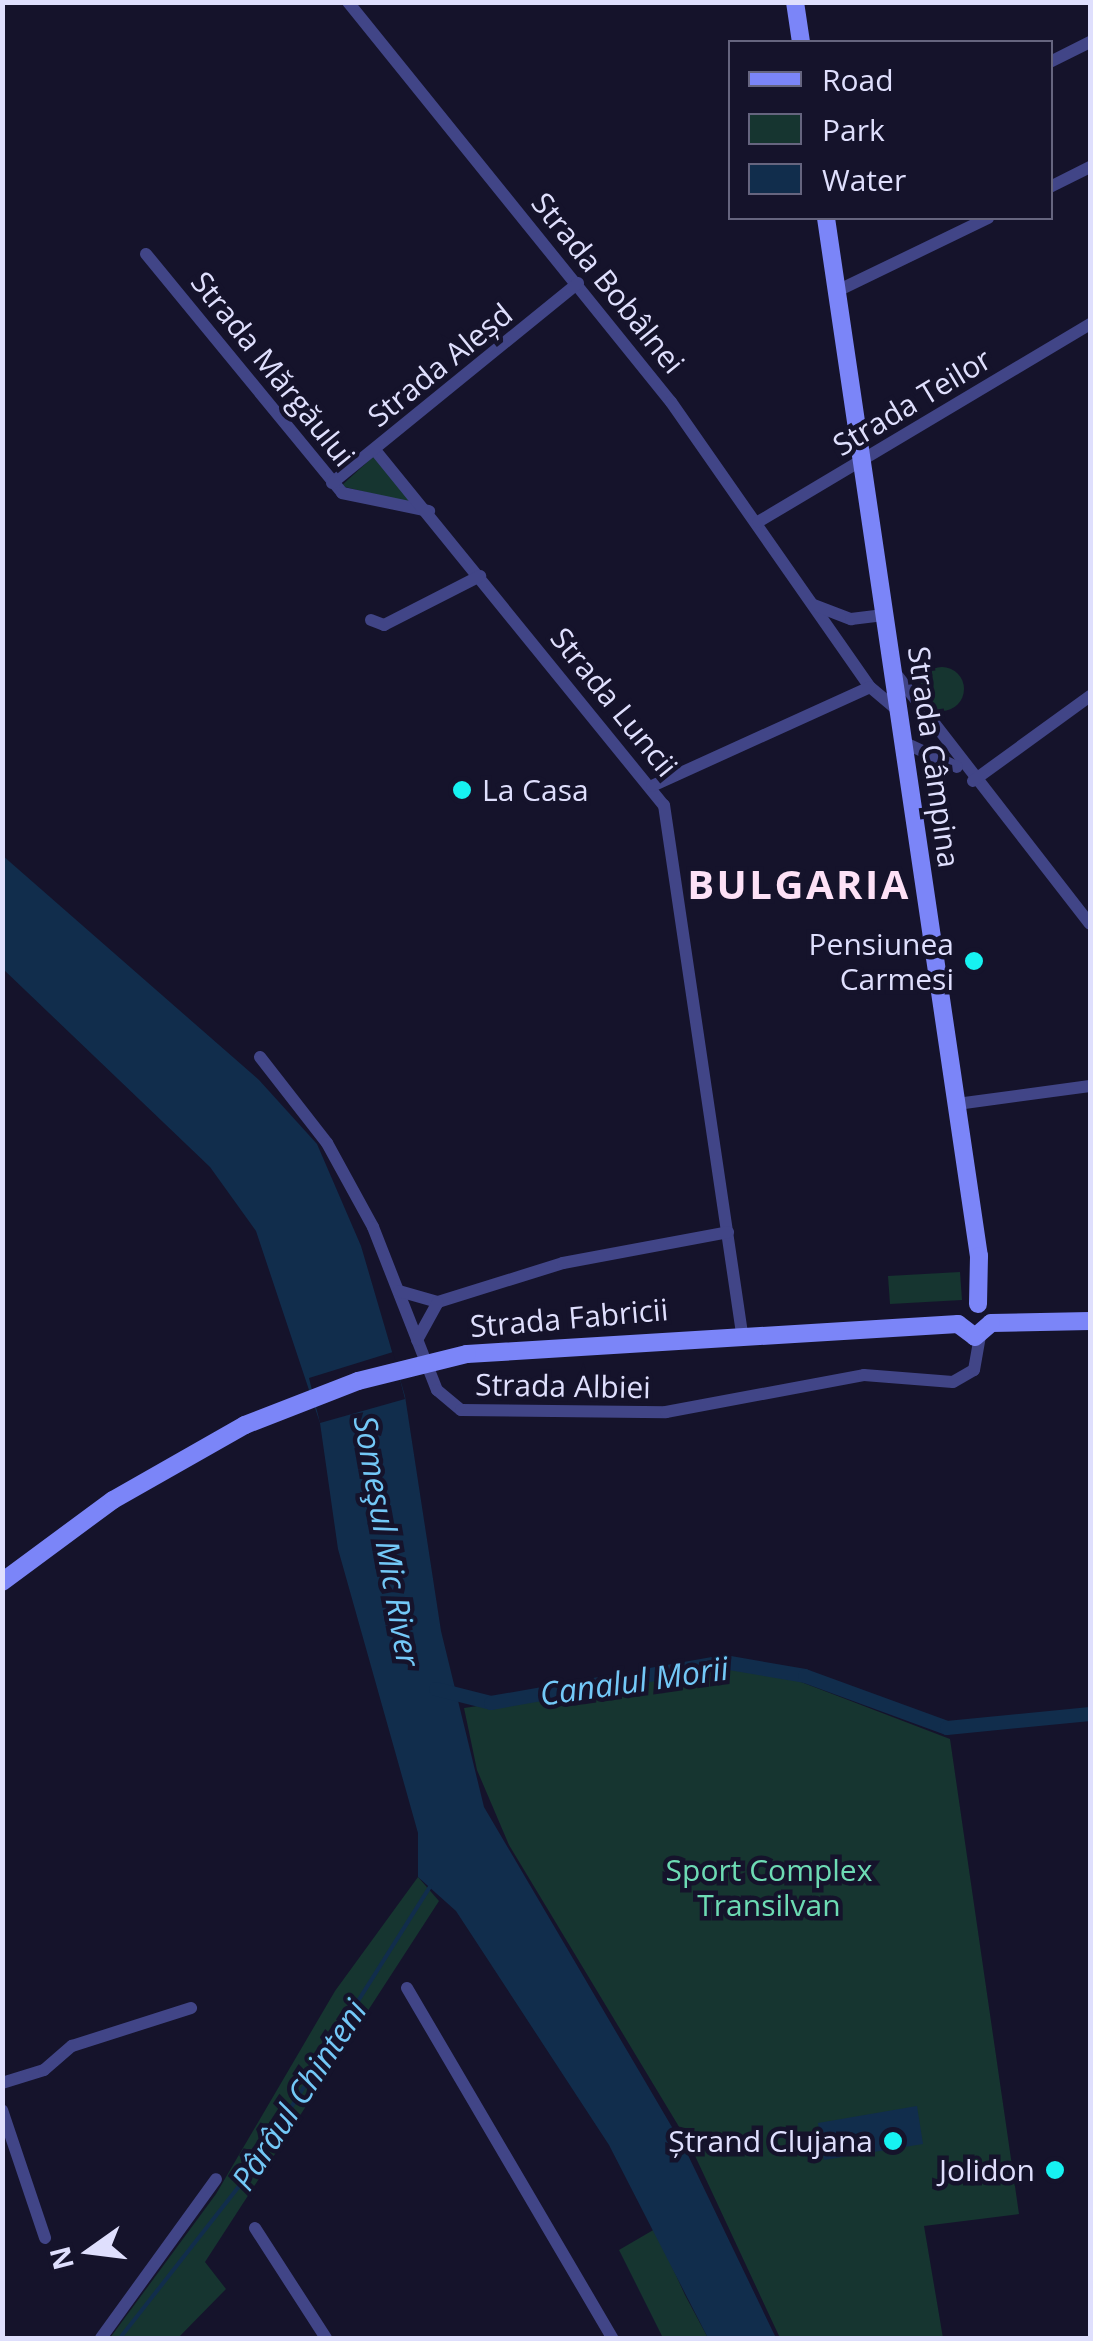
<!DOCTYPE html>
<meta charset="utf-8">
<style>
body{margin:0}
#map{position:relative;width:1093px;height:2341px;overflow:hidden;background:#15132b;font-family:"Open Sans",sans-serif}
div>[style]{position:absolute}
.green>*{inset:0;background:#163530}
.round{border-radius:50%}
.water>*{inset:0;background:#112d4c}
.pier>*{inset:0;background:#15132b}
.stream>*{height:4px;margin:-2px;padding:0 2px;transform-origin:2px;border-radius:2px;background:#112d4c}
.canal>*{height:14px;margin:-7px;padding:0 7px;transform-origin:7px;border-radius:7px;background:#112d4c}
.street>*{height:12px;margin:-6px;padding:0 6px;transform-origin:6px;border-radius:6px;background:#414587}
.secondary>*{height:18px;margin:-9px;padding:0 9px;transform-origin:9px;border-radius:9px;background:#7b85f8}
.secondary-bridge>*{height:18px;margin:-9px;padding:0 9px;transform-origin:9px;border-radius:9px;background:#7b85f8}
.dots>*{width:28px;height:28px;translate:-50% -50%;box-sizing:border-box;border:5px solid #15132b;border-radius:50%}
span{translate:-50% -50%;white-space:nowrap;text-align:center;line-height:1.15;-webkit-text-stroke:9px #15132b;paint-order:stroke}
.street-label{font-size:30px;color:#dfdffd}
.poi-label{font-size:30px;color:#dfdffd}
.left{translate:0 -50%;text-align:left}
.right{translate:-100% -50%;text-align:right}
.park-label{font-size:30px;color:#6ddbb4}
.water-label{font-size:32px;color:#73c8f7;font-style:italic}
.district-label{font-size:40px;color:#fde1f6;font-weight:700;letter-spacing:2.5px}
.frame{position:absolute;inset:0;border:5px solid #dfdffd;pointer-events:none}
.legend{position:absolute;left:728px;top:40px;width:325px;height:180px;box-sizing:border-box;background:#15132b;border:2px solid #66657f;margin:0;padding:12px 18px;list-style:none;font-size:30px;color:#dfdffd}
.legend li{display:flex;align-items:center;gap:20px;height:50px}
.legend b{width:50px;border:2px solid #66657f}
.north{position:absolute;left:40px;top:2201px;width:100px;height:100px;-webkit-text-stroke:8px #15132b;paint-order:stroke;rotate:256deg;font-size:28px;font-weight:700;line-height:40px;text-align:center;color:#dfdffd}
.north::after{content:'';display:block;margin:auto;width:35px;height:45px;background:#dfdffd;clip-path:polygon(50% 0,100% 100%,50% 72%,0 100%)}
</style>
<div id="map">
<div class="green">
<div style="clip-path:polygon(375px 455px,418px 505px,341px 486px)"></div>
<div class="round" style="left:920px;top:667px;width:44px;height:44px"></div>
<div style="clip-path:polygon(960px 1272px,962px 1300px,890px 1304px,888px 1276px)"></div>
<div style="clip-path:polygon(729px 1669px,788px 1677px,950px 1739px,1019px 2214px,924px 2226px,943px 2338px,780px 2338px,690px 2145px,509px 1845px,477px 1770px,464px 1708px)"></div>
<div style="clip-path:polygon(418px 1877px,439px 1901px,205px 2262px,226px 2289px,178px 2338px,110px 2338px,216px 2194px,335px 1991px)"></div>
<div style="clip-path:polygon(655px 2229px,685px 2295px,708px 2338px,663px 2338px,619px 2250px)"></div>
</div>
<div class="water">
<div style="clip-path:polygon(2px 855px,259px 1080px,317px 1144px,361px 1246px,405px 1396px,441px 1631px,484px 1807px,686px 2151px,776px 2338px,708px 2338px,609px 2145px,456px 1911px,418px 1877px,418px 1833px,338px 1549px,320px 1423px,256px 1231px,210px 1167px,3px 969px)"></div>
<div style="clip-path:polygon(917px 2106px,923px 2144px,824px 2160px,818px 2123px)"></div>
</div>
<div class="pier">
<div style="clip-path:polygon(393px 1352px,405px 1399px,320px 1423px,309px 1378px)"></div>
</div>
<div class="stream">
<div style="left:120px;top:2338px;width:212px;rotate:-51.9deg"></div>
<div style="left:251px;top:2171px;width:336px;rotate:-57.8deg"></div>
</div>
<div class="canal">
<div style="left:436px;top:1689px;width:57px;rotate:14.3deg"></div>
<div style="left:491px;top:1703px;width:237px;rotate:-10deg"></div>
<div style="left:724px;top:1662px;width:82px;rotate:9.8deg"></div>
<div style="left:805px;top:1676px;width:151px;rotate:20.1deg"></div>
<div style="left:947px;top:1728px;width:144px;rotate:-5.6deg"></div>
</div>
<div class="street">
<div style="left:348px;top:2px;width:514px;rotate:51.08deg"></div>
<div style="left:671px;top:402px;width:348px;rotate:55.1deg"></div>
<div style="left:870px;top:687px;width:39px;rotate:40deg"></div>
<div style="left:1050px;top:62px;width:45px;rotate:-26.6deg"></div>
<div style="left:1050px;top:187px;width:45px;rotate:-26.6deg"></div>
<div style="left:146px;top:254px;width:309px;rotate:50.6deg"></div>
<div style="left:342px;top:493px;width:89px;rotate:11.7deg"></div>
<div style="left:837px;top:291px;width:168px;rotate:-25.8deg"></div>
<div style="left:375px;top:450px;width:458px;rotate:50.9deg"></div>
<div style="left:664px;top:805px;width:534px;rotate:81.6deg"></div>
<div style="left:332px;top:483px;width:317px;rotate:-39.1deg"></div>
<div style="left:758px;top:522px;width:387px;rotate:-30.8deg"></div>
<div style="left:814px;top:605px;width:40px;rotate:21deg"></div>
<div style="left:851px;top:619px;width:35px;rotate:-7deg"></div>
<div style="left:371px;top:620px;width:14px;rotate:21deg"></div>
<div style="left:384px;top:625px;width:108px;rotate:-27deg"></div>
<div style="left:896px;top:674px;width:316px;rotate:52.2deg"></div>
<div style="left:905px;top:743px;width:57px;rotate:24.8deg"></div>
<div style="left:973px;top:781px;width:145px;rotate:-36deg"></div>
<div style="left:652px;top:786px;width:239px;rotate:-24.4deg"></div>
<div style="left:260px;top:1057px;width:109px;rotate:52.1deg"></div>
<div style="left:327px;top:1143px;width:96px;rotate:61.3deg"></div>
<div style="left:373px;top:1227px;width:175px;rotate:68.6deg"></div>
<div style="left:437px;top:1390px;width:31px;rotate:40deg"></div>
<div style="left:461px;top:1410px;width:205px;rotate:0.6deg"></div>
<div style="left:666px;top:1412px;width:201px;rotate:-10.6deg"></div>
<div style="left:864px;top:1375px;width:89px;rotate:4.5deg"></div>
<div style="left:953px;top:1382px;width:24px;rotate:-30deg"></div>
<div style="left:974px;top:1370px;width:35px;rotate:-80deg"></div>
<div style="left:957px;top:1104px;width:134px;rotate:-7.7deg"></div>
<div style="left:399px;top:1291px;width:41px;rotate:15.8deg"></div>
<div style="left:438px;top:1302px;width:131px;rotate:-17.3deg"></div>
<div style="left:563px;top:1263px;width:168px;rotate:-10.6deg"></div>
<div style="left:417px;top:1340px;width:43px;rotate:-61.1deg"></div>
<div style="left:407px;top:1988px;width:406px;rotate:59.6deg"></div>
<div style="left:2px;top:2083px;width:44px;rotate:-17.2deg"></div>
<div style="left:44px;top:2070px;width:37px;rotate:-41deg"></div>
<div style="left:72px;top:2046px;width:125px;rotate:-17.7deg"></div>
<div style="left:2px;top:2110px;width:135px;rotate:71.4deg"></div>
<div style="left:255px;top:2228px;width:131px;rotate:57.2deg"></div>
<div style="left:101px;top:2338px;width:196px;rotate:-54.1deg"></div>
</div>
<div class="secondary">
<div style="left:795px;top:2px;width:40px;rotate:81.5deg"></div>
<div style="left:826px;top:218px;width:1049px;rotate:81.62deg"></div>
<div style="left:979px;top:1256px;width:48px;rotate:91.2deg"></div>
<div style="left:991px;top:1323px;width:99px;rotate:-1.2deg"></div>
<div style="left:958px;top:1324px;width:21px;rotate:37deg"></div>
<div style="left:975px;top:1337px;width:21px;rotate:-41deg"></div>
<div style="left:467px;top:1354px;width:492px;rotate:-3.5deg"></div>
<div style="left:2px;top:1582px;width:138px;rotate:-36.5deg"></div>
<div style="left:113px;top:1500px;width:152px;rotate:-29.6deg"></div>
</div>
<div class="secondary-bridge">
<div style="left:245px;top:1425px;width:121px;rotate:-21.3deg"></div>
<div style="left:358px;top:1381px;width:112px;rotate:-13.9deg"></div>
</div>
<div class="dots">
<div style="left:462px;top:790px;background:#16f2f1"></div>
<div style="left:974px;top:961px;background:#16f2f1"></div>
<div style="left:893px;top:2141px;background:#16f2f1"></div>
<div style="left:1055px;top:2170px;background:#16f2f1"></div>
</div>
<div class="street-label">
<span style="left:608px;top:283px;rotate:51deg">Strada Bobâlnei</span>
<span style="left:440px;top:365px;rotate:-39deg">Strada Aleșd</span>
<span style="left:273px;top:369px;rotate:51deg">Strada Mărgăului</span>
<span style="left:912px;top:402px;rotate:-31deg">Strada Teilor</span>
<span style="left:614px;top:702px;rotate:51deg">Strada Luncii</span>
<span style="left:934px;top:757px;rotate:82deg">Strada Câmpina</span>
<span style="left:569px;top:1318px;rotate:-5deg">Strada Fabricii</span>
<span style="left:563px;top:1386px;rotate:1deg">Strada Albiei</span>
</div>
<div class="poi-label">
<span class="left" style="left:482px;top:790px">La Casa</span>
<span class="right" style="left:954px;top:961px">Pensiunea<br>Carmesi</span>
<span class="right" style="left:873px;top:2141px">Ștrand Clujana</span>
<span class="right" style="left:1035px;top:2170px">Jolidon</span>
</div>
<div class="park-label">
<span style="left:769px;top:1887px">Sport Complex<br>Transilvan</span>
</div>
<div class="water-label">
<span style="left:387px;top:1541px;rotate:80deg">Someşul Mic River</span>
<span style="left:634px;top:1681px;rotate:-8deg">Canalul Morii</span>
<span style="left:299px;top:2095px;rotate:-57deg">Pârâul Chinteni</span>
</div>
<div class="district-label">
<span style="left:799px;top:884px">BULGARIA</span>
</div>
<div class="frame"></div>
<ul class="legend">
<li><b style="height:12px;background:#7b85f8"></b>Road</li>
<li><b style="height:28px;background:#163530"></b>Park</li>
<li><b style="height:28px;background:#112d4c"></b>Water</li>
</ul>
<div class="north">N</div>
</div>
